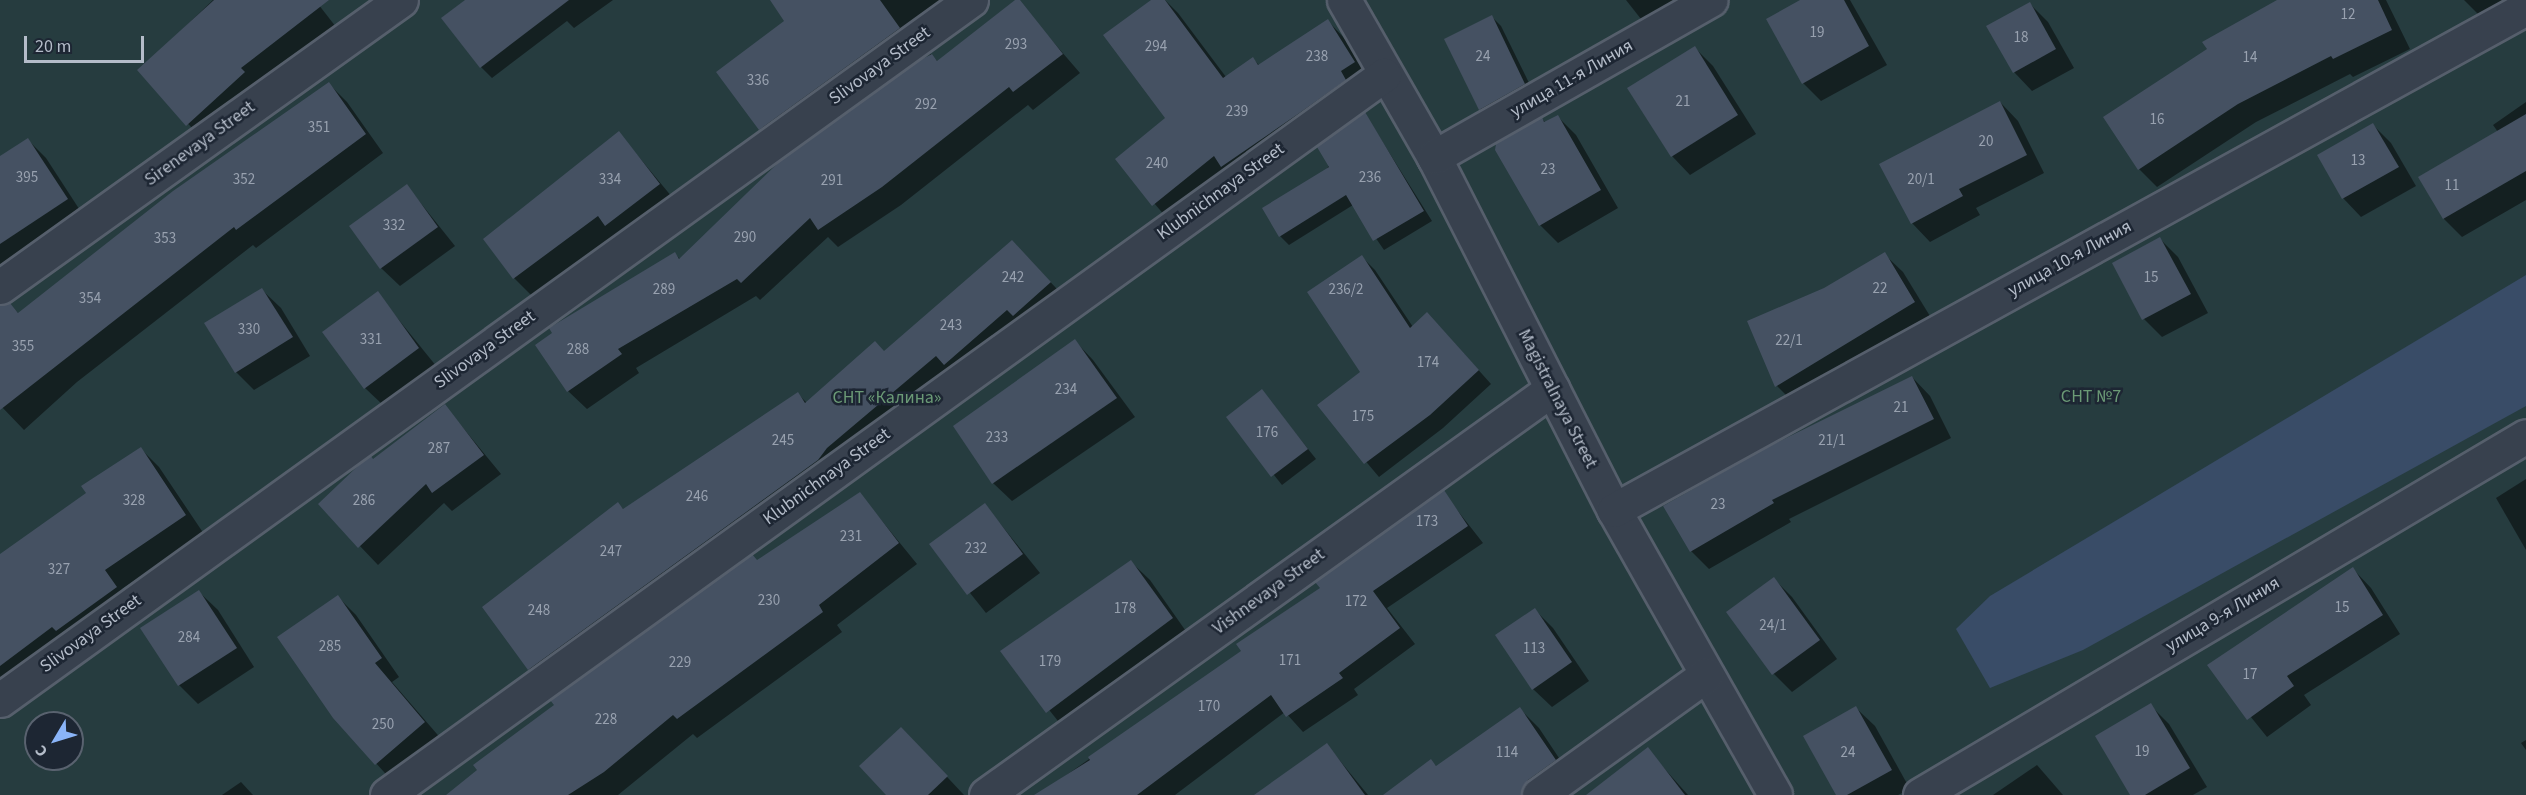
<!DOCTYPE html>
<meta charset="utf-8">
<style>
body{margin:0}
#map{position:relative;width:2526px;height:795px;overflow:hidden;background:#242f3e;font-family:"Source Sans 3",sans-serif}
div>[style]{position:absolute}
.green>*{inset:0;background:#263c3f}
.water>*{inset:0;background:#394c67}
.shadow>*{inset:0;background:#0007}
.building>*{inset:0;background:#455162}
.roads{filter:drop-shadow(2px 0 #565f6c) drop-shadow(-2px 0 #565f6c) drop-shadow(0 2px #565f6c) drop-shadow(0 -2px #565f6c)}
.street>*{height:33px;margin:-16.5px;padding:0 16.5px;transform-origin:16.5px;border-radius:16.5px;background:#38414e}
span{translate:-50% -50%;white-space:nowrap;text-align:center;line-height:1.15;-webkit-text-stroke:5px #1d2633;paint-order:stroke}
.number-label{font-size:15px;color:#98a1af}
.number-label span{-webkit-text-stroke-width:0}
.street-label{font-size:18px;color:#b4bcc9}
.park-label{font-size:18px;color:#6b9a76}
.north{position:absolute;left:24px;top:711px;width:60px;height:60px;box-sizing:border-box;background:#1d2633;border:2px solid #59626f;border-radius:50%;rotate:232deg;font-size:16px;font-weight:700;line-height:24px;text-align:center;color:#b4bcc9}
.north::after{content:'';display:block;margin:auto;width:21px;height:27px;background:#8ab4f8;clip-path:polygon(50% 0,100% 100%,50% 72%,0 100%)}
.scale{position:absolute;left:24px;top:36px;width:120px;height:27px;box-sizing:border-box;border:3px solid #b4bcc9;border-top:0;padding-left:8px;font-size:18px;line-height:21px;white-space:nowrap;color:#b4bcc9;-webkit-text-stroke:4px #1d2633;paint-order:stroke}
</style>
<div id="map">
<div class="green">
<div style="clip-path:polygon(evenodd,0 0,2526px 0,2526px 795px,0 795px,0 0,36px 723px,72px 723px,72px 759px,36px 759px,36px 723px)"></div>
</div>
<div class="water">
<div style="clip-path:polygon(2526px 275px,2526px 406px,2083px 650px,1990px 688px,1956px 629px,1990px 596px)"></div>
</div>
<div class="shadow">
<div style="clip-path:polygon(213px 0,315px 0,336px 27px,206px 143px,139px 71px)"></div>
<div style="clip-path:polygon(469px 0,613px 0,574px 28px,567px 21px,492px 78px,481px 67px)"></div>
<div style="clip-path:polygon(771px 0,941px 0,771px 140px,760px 129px,786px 21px)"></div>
<div style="clip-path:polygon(1017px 0,1080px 73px,1033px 110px,1028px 105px,901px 205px,838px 247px,828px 237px,760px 300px,756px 296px,636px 368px,639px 373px,587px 409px,568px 391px,674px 253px,681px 260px,784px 163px,931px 54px,938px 62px)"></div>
<div style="clip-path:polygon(1153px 0,1165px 0,1178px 13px,1226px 77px,1253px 59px,1260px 66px,1328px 21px,1346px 40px,1373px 81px,1172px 224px,1117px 160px,1167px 119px)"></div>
<div style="clip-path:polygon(1626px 0,1714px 0,1652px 33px)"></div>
<div style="clip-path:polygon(1803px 0,1850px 0,1887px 65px,1821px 101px,1803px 83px)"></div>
<div style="clip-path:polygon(2281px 0,2386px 0,2410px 49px,2353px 77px,2350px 74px,2256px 122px,2157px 187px,2139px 169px)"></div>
<div style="clip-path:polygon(2464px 0,2513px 0,2482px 18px)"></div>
<div style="clip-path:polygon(2030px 4px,2048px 22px,2074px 68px,2032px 91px,2014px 72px)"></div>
<div style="clip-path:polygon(1492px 17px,1501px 26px,1534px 93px,1489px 118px,1480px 109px)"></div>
<div style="clip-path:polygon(1695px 48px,1713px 66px,1756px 134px,1690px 175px,1672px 156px)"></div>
<div style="clip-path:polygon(329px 84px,347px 102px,383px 153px,256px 248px,253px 245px,77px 382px,24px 430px,0 405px,0 287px,5px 293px,0 305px,10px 304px,19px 314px)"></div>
<div style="clip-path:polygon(2000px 102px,2018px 121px,2044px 173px,1976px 208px,1980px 215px,1930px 242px,1912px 223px)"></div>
<div style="clip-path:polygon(2526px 102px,2526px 200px,2462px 237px,2444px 219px,2420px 178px,2498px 132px,2493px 125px)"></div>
<div style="clip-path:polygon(1365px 114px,1432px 221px,1384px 250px,1353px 205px,1289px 245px,1280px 236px)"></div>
<div style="clip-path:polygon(1557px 116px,1576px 135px,1618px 208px,1558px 243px,1540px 225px,1542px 119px,1546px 123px)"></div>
<div style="clip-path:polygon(2373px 125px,2391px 143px,2416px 186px,2361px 217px,2343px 198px)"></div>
<div style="clip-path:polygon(619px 133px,677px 203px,625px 244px,616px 235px,532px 296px,514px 278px)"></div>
<div style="clip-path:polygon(28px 140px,46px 158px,85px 218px,0 284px,0 158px)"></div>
<div style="clip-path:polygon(407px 186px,455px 246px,400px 286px,381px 268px)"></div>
<div style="clip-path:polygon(2160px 239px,2178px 257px,2208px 313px,2162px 337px,2144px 319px)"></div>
<div style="clip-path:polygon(1884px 254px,1903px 272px,1933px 321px,1795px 404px,1777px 386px,1825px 289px)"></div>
<div style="clip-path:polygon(1362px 257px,1375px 270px,1413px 327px,1440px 327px,1491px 384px,1443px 428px,1379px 477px,1319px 406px,1362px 372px)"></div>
<div style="clip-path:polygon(1030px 260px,1068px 301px,548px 687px,529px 669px,618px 504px,624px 510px,798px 394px,807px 403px)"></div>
<div style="clip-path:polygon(262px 290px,281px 308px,310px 356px,254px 390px,236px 372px)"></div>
<div style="clip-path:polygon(377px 293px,437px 367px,384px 406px,365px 388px)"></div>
<div style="clip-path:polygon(1075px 341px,1093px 360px,1135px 417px,1012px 501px,993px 483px)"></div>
<div style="clip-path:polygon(1912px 377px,1930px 396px,1951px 438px,1789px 519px,1791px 522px,1709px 569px,1691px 551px)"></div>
<div style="clip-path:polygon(1262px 391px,1316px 459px,1282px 485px,1228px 417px)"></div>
<div style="clip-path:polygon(445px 406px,501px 474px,452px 511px,444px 503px,378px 565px,320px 504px)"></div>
<div style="clip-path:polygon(141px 449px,159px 467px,204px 534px,122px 589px,134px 606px,0 697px,0 573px)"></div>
<div style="clip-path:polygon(2526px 479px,2526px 550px,2496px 498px)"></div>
<div style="clip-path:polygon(1443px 492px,1483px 543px,1387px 608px,1415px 644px,1354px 689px,1358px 695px,1303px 732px,1285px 712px,1175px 795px,1038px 795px,1243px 651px)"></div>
<div style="clip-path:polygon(860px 494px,917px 564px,837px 625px,842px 632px,697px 738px,693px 734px,618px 795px,448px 795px,757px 561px)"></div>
<div style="clip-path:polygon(985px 505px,1040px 573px,986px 613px,931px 544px)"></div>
<div style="clip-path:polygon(1131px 562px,1150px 580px,1190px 637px,1066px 731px,1002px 651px)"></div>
<div style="clip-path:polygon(2353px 569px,2371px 588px,2400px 634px,2304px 695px,2311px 705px,2267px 737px,2209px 665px)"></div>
<div style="clip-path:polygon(1774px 579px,1792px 597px,1837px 659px,1792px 692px,1774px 674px,1728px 612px)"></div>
<div style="clip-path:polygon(199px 592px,218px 610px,254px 667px,198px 704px,179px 685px,143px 629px)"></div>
<div style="clip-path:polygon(338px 597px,356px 615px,399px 677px,392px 682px,443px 741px,394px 783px,334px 717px)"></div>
<div style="clip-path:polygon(1535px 610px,1553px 628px,1589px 681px,1552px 707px,1533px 689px)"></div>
<div style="clip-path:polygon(2150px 705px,2169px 724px,2207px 787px,2193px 795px,2132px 795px)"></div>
<div style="clip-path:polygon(1856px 708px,1875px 726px,1910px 789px,1898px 795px,1838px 795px)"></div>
<div style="clip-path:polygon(1520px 709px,1539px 728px,1571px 776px,1544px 795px,1386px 795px,1431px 761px,1437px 767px)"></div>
<div style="clip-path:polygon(2526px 740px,2526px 750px,2521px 743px)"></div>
<div style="clip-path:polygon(1327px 745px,1368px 795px,1279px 795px)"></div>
<div style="clip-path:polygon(919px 747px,964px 795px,888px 795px)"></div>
<div style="clip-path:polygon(1647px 749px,1688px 795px,1588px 795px)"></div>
<div style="clip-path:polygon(2037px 765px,2063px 795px,1993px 795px)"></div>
<div style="clip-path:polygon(241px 782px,253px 795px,222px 795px)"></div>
</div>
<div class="building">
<div style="clip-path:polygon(214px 0,329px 0,241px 68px,245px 72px,186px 126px,137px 70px)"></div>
<div style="clip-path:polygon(465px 0,569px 0,480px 68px,441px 18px)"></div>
<div style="clip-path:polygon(770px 0,880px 0,900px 28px,759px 130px,716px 72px,784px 21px)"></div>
<div style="clip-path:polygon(1015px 0,1020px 0,1063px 54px,1013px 92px,1009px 87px,882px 187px,818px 230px,810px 218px,741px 283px,737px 279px,618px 349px,622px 354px,567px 392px,535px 345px,552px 333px,549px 328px,675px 252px,679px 259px,781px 160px,920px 60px,932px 54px,937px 61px)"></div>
<div style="clip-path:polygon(1151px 0,1165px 0,1223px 78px,1253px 57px,1258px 65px,1328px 19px,1355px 62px,1341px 71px,1346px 80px,1298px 114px,1221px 167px,1214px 156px,1152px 206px,1115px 159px,1165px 118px,1103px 35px)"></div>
<div style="clip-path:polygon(1800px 0,1844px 0,1869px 46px,1802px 84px,1766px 19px)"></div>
<div style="clip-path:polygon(2277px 0,2378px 0,2392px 30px,2333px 59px,2331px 56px,2238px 104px,2138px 170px,2103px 117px,2207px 49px,2202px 42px)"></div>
<div style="clip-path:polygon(2030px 2px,2056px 49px,2013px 73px,1986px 26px)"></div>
<div style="clip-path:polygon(1492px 15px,1525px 84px,1479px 110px,1444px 39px)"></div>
<div style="clip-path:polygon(1695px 46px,1738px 115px,1671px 157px,1627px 88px)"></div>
<div style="clip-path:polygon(329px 82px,366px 134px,236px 230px,234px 227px,0 410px,0 305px,10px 303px,18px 313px,173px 191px)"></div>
<div style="clip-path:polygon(2000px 101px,2027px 155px,1959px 189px,1963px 196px,1911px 224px,1879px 164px)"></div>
<div style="clip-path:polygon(1365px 112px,1424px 211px,1373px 241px,1346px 195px,1279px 237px,1262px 208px,1329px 167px,1317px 147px)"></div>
<div style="clip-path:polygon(2526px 114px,2526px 171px,2443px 219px,2418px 177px)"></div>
<div style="clip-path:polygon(1558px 115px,1601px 190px,1539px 226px,1495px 150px,1496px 144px,1542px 117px,1544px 122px)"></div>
<div style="clip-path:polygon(2373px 123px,2399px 167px,2342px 199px,2317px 155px)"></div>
<div style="clip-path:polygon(619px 131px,660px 184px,605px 226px,598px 216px,513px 279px,483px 239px)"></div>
<div style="clip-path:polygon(28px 138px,68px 199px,0 244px,0 156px)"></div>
<div style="clip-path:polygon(407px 184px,438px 227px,380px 269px,349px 226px)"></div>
<div style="clip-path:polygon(2160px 237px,2191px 294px,2142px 320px,2112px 263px)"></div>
<div style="clip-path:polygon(1012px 240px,1051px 282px,1013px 316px,1007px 310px,944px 365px,936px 356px,827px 448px,818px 460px,528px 670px,482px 607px,618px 502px,623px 509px,798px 392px,805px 403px,875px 341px,884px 351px)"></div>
<div style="clip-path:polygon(1885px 252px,1915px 302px,1775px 387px,1747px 321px,1824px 288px)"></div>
<div style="clip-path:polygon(1362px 255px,1410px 328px,1427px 312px,1479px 370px,1430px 415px,1364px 464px,1317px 405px,1360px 372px,1307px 292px)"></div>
<div style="clip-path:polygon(262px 288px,293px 337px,235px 373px,204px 323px)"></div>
<div style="clip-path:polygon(378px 291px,419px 348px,364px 389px,322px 332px)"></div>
<div style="clip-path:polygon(1075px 339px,1117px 398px,992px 484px,953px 426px)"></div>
<div style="clip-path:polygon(1912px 376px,1934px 419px,1772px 500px,1774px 503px,1690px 552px,1663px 506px,1762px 450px)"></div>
<div style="clip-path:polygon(1262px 389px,1308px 449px,1271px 477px,1226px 417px)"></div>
<div style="clip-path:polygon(445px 404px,484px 455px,432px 493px,426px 484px,358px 548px,318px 504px,361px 463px,371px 456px,373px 459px)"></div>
<div style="clip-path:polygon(141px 447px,186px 515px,105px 570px,117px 587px,56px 631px,52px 627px,0 666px,0 554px,86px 493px,81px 486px)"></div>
<div style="clip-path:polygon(1444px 490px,1468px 526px,1373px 591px,1400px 628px,1339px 673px,1343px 678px,1286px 717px,1271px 695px,1137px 795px,1034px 795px,1090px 760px,1088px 757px,1241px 651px,1236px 644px,1320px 588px,1315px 582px)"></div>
<div style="clip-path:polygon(860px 492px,899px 543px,819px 605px,823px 612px,677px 719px,673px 715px,604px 772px,568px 795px,446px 795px,477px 770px,473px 765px,554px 705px,550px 700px,752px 554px,757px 560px)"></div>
<div style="clip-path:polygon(985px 503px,1023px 554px,967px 595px,929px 544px)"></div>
<div style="clip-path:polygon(1131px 560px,1173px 618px,1046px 713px,1000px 651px)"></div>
<div style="clip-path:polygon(2353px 567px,2383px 615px,2287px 676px,2294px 686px,2247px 720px,2207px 665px)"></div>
<div style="clip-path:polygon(1774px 577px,1820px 640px,1772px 675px,1726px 612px)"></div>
<div style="clip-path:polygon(199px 590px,237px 648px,178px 686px,140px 628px)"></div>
<div style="clip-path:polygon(338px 595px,382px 658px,375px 663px,425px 722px,375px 765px,333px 718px,277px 637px)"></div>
<div style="clip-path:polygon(1535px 608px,1572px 662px,1532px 690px,1495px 635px)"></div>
<div style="clip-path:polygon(2151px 703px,2190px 768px,2145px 795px,2130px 795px,2095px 736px)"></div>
<div style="clip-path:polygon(1856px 706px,1892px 770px,1847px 795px,1836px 795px,1803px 736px)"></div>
<div style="clip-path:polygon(1520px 707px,1556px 760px,1528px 780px,1521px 795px,1383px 795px,1431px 759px,1436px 766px)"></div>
<div style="clip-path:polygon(901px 727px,948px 776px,928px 795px,886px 795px,859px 766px)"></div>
<div style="clip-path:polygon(1327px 743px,1365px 795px,1254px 795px)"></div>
<div style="clip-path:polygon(1648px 747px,1685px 795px,1586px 795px)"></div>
</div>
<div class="roads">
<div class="street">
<div style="left:1344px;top:0;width:181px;rotate:60.2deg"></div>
<div style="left:1434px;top:157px;width:396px;rotate:63deg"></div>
<div style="left:1614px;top:510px;width:327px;rotate:60.5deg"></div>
<div style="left:1434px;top:157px;width:318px;rotate:-29.6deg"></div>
<div style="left:0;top:287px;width:493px;rotate:-35.6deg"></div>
<div style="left:1614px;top:510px;width:1041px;rotate:-28.83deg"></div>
<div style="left:0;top:700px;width:1197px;rotate:-35.79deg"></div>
<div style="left:387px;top:795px;width:1230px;rotate:-35.84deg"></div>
<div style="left:986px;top:795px;width:697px;rotate:-35.65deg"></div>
<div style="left:1539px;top:795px;width:206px;rotate:-35.7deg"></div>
<div style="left:1920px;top:795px;width:704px;rotate:-30.64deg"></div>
</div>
</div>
<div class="number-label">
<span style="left:2348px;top:15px">12</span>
<span style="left:1817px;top:33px">19</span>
<span style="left:2021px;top:38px">18</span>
<span style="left:1016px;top:45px">293</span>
<span style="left:1156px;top:47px">294</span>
<span style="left:1317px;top:57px">238</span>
<span style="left:1483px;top:57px">24</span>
<span style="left:2250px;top:58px">14</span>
<span style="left:758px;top:81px">336</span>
<span style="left:1683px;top:102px">21</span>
<span style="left:926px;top:105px">292</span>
<span style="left:1237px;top:112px">239</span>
<span style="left:2157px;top:120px">16</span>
<span style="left:319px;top:128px">351</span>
<span style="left:1986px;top:142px">20</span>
<span style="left:2358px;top:161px">13</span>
<span style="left:1157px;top:164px">240</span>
<span style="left:1548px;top:170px">23</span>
<span style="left:27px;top:178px">395</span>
<span style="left:1370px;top:178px">236</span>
<span style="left:244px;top:180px">352</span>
<span style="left:610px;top:180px">334</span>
<span style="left:1921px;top:180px">20/1</span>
<span style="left:832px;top:181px">291</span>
<span style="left:2452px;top:186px">11</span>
<span style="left:394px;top:226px">332</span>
<span style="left:745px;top:238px">290</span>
<span style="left:165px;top:239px">353</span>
<span style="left:1013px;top:278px">242</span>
<span style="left:2151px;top:278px">15</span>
<span style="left:1880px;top:289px">22</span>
<span style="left:664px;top:290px">289</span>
<span style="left:1346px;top:290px">236/2</span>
<span style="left:90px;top:299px">354</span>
<span style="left:951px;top:326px">243</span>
<span style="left:249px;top:330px">330</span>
<span style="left:371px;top:340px">331</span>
<span style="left:1789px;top:341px">22/1</span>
<span style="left:23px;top:347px">355</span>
<span style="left:578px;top:350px">288</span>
<span style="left:1428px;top:363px">174</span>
<span style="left:1066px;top:390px">234</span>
<span style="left:1901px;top:408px">21</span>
<span style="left:1363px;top:417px">175</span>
<span style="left:1267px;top:433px">176</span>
<span style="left:997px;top:438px">233</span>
<span style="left:783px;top:441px">245</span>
<span style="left:1832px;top:441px">21/1</span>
<span style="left:439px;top:449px">287</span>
<span style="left:697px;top:497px">246</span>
<span style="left:134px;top:501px">328</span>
<span style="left:364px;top:501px">286</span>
<span style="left:1718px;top:505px">23</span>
<span style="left:1427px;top:522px">173</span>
<span style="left:851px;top:537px">231</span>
<span style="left:976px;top:549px">232</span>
<span style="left:611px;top:552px">247</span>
<span style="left:59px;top:570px">327</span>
<span style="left:769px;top:601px">230</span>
<span style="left:1356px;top:602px">172</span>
<span style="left:2342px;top:608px">15</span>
<span style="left:1125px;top:609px">178</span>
<span style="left:539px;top:611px">248</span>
<span style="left:1773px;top:626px">24/1</span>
<span style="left:189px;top:638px">284</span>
<span style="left:330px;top:647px">285</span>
<span style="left:1534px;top:649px">113</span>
<span style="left:1290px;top:661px">171</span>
<span style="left:1050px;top:662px">179</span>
<span style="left:680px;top:663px">229</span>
<span style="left:2250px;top:675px">17</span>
<span style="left:1209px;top:707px">170</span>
<span style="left:606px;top:720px">228</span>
<span style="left:383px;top:725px">250</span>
<span style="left:2142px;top:752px">19</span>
<span style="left:1507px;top:753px">114</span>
<span style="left:1848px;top:753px">24</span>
</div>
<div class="street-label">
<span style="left:880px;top:66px;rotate:-36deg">Slivovaya Street</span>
<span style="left:1572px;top:79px;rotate:-30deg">улица 11-я Линия</span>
<span style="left:200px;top:144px;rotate:-36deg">Sirenevaya Street</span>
<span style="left:1221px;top:192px;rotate:-36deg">Klubnichnaya Street</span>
<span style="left:2070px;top:259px;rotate:-29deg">улица 10-я Линия</span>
<span style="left:485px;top:350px;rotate:-36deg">Slivovaya Street</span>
<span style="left:1557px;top:399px;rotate:63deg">Magistralnaya Street</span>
<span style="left:827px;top:477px;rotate:-36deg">Klubnichnaya Street</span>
<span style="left:1269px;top:592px;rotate:-36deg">Vishnevaya Street</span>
<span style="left:2223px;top:615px;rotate:-31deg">улица 9-я Линия</span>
<span style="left:91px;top:634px;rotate:-36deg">Slivovaya Street</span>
</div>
<div class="park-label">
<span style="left:2091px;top:397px">СНТ №7</span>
<span style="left:887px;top:398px">СНТ «Калина»</span>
</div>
<div class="north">С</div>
<div class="scale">20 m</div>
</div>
